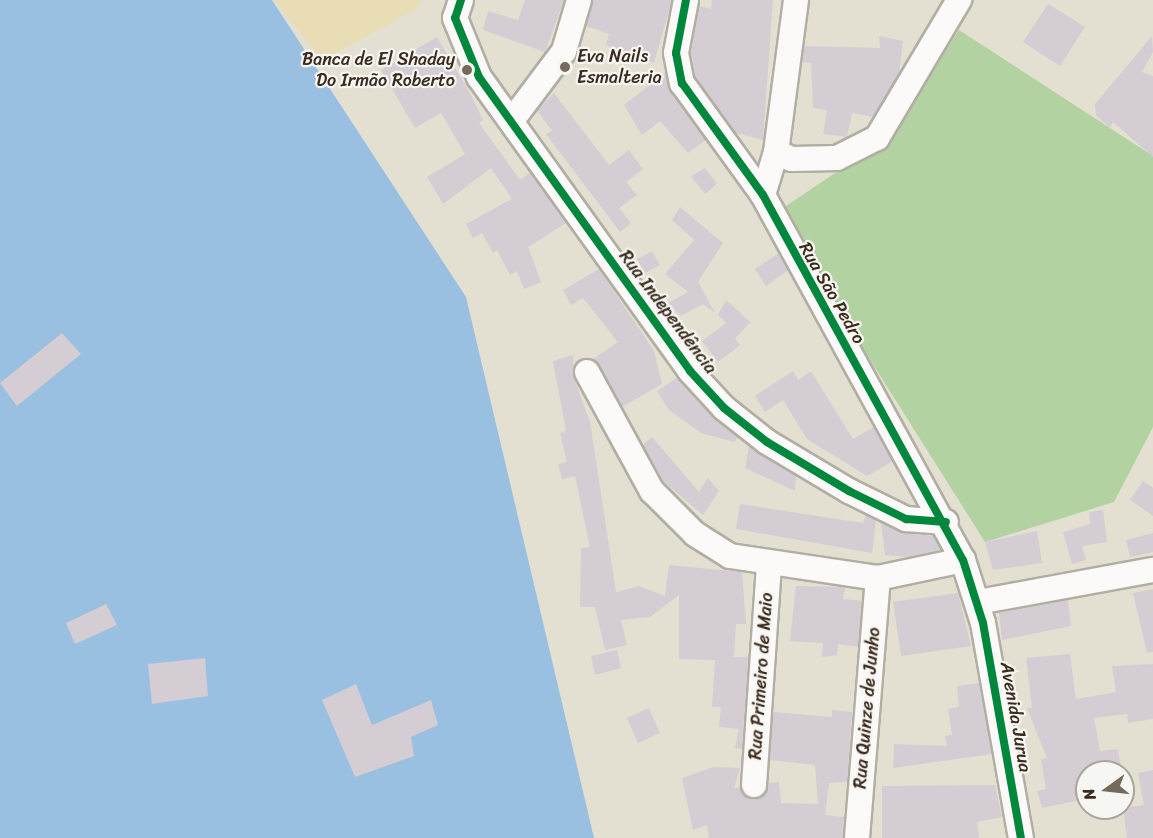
<!DOCTYPE html>
<meta charset="utf-8">
<style>
body{margin:0}
#map{position:relative;width:1153px;height:838px;overflow:hidden;background:#e3e0d1;font-family:Sriracha,sans-serif}
div>[style]{position:absolute}
.green>*{inset:0;background:#b3d2a2}
.sand>*{inset:0;background:#e9ddb5}
.water>*{inset:0;background:#99bfe1}
.building>*{inset:0;background:#d4cdd3}
.roads{filter:drop-shadow(2px 0 #b1aea3) drop-shadow(-2px 0 #b1aea3) drop-shadow(0 2px #b1aea3) drop-shadow(0 -2px #b1aea3)}
.minor>*{height:24px;margin:-12px;padding:0 12px;transform-origin:12px;border-radius:12px;background:#fbfaf8}
.cycleway>*{height:8px;margin:-4px;padding:0 4px;transform-origin:4px;border-radius:4px;background:#00873e}
.dots>*{width:16px;height:16px;translate:-50% -50%;box-sizing:border-box;border:3px solid #f6f6f2;border-radius:50%}
span{translate:-50% -50%;white-space:nowrap;text-align:center;line-height:1.15;-webkit-text-stroke:4.5px #f6f6f2;paint-order:stroke}
.poi-label{font-size:18px;color:#3b2a1e}
.left{translate:0 -50%;text-align:left}
.right{translate:-100% -50%;text-align:right}
.street-label{font-size:18px;color:#3b2a1e}
.north{position:absolute;left:1075px;top:760px;width:60px;height:60px;box-sizing:border-box;background:#f6f6f2;border:2px solid #aba49d;border-radius:50%;rotate:255deg;font-size:16px;font-weight:700;line-height:24px;text-align:center;color:#3b2a1e}
.north::after{content:'';display:block;margin:auto;width:21px;height:27px;background:#766a5d;clip-path:polygon(50% 0,100% 100%,50% 72%,0 100%)}
</style>
<div id="map">
<div class="green">
<div style="clip-path:polygon(959px 30px,1153px 156px,1153px 427px,1114px 502px,985px 542px,777px 212px,893px 134px)"></div>
</div>
<div class="sand">
<div style="clip-path:polygon(274px 0,420px 0,417px 9px,322px 60px)"></div>
</div>
<div class="water">
<div style="clip-path:polygon(0 0,272px 0,466px 297px,594px 838px,0 838px)"></div>
</div>
<div class="building">
<div style="clip-path:polygon(525px 0,564px 0,545px 52px,483px 30px,488px 11px,518px 20px)"></div>
<div style="clip-path:polygon(593px 0,672px 0,654px 63px,606px 45px,609px 34px,586px 26px)"></div>
<div style="clip-path:polygon(712px 0,773px 0,763px 140px,736px 133px,695px 77px,691px 53px,699px 6px,711px 9px)"></div>
<div style="clip-path:polygon(1048px 4px,1085px 27px,1060px 66px,1023px 42px)"></div>
<div style="clip-path:polygon(879px 36px,903px 41px,899px 73px,873px 117px,852px 113px,847px 137px,823px 134px,827px 110px,813px 108px,811px 63px,802px 62px,804px 46px,880px 48px)"></div>
<div style="clip-path:polygon(1152px 36px,1153px 52px,1142px 72px,1153px 76px,1153px 157px,1113px 122px,1110px 128px,1096px 115px,1095px 104px)"></div>
<div style="clip-path:polygon(437px 37px,471px 95px,483px 120px,479px 123px,520px 180px,530px 173px,566px 223px,528px 247px,541px 282px,524px 289px,517px 271px,510px 275px,497px 250px,493px 253px,482px 233px,473px 238px,466px 224px,512px 199px,491px 168px,443px 204px,427px 177px,465px 154px,441px 113px,415px 128px,381px 70px)"></div>
<div style="clip-path:polygon(665px 73px,670px 91px,706px 140px,688px 153px,660px 121px,642px 135px,624px 105px)"></div>
<div style="clip-path:polygon(554px 93px,609px 165px,629px 150px,643px 169px,626px 182px,637px 195px,619px 208px,631px 223px,620px 232px,546px 134px,552px 131px,537px 110px)"></div>
<div style="clip-path:polygon(705px 168px,717px 184px,705px 194px,691px 176px)"></div>
<div style="clip-path:polygon(680px 207px,723px 243px,698px 282px,715px 313px,703px 304px,681px 316px,668px 303px,688px 292px,665px 274px,694px 240px,672px 220px)"></div>
<div style="clip-path:polygon(652px 251px,660px 265px,645px 273px,637px 259px)"></div>
<div style="clip-path:polygon(779px 253px,788px 270px,766px 286px,755px 269px)"></div>
<div style="clip-path:polygon(599px 269px,654px 351px,662px 384px,622px 407px,593px 359px,618px 342px,583px 298px,571px 305px,563px 290px)"></div>
<div style="clip-path:polygon(726px 300px,750px 322px,735px 339px,740px 345px,718px 362px,702px 341px,726px 323px,718px 315px)"></div>
<div style="clip-path:polygon(62px 333px,81px 354px,17px 406px,0 383px)"></div>
<div style="clip-path:polygon(573px 355px,574px 378px,590px 422px,616px 592px,639px 586px,665px 596px,669px 565px,742px 572px,746px 624px,736px 624px,734px 657px,748px 657px,742px 749px,735px 748px,739px 729px,719px 727px,721px 707px,712px 707px,715px 660px,679px 659px,679px 595px,650px 617px,621px 620px,627px 645px,605px 650px,595px 607px,580px 607px,581px 548px,590px 547px,575px 476px,562px 479px,558px 464px,567px 462px,560px 433px,566px 431px,553px 361px)"></div>
<div style="clip-path:polygon(793px 371px,798px 380px,811px 371px,853px 439px,874px 427px,893px 461px,867px 476px,807px 439px,783px 400px,765px 412px,755px 396px)"></div>
<div style="clip-path:polygon(677px 378px,738px 437px,734px 442px,701px 433px,668px 409px,657px 391px)"></div>
<div style="clip-path:polygon(652px 437px,699px 492px,708px 478px,719px 491px,703px 515px,664px 482px,643px 445px)"></div>
<div style="clip-path:polygon(749px 446px,796px 476px,795px 491px,745px 468px)"></div>
<div style="clip-path:polygon(1143px 481px,1153px 488px,1153px 516px,1130px 500px)"></div>
<div style="clip-path:polygon(740px 504px,863px 523px,866px 515px,876px 520px,872px 553px,736px 529px)"></div>
<div style="clip-path:polygon(1103px 510px,1107px 542px,1082px 546px,1086px 560px,1072px 564px,1063px 532px,1090px 524px,1089px 512px)"></div>
<div style="clip-path:polygon(881px 522px,905px 533px,934px 536px,941px 550px,907px 557px,885px 555px)"></div>
<div style="clip-path:polygon(1037px 531px,1042px 563px,993px 570px,985px 542px)"></div>
<div style="clip-path:polygon(1153px 533px,1153px 552px,1130px 557px,1126px 540px)"></div>
<div style="clip-path:polygon(796px 586px,845px 587px,843px 599px,862px 601px,858px 647px,838px 644px,837px 655px,822px 657px,823px 643px,790px 641px)"></div>
<div style="clip-path:polygon(1153px 589px,1153px 652px,1147px 653px,1133px 593px)"></div>
<div style="clip-path:polygon(958px 593px,971px 646px,901px 656px,893px 602px)"></div>
<div style="clip-path:polygon(1068px 600px,1071px 626px,1002px 640px,999px 613px)"></div>
<div style="clip-path:polygon(106px 604px,117px 625px,75px 644px,66px 623px)"></div>
<div style="clip-path:polygon(617px 650px,621px 668px,595px 675px,591px 656px)"></div>
<div style="clip-path:polygon(1070px 654px,1076px 699px,1116px 692px,1112px 666px,1153px 664px,1153px 719px,1128px 723px,1127px 714px,1094px 718px,1100px 751px,1118px 749px,1121px 770px,1079px 775px,1080px 800px,1042px 808px,1037px 791px,1046px 789px,1041px 759px,1047px 758px,1027px 708px,1032px 708px,1026px 658px)"></div>
<div style="clip-path:polygon(205px 658px,208px 696px,152px 704px,148px 664px)"></div>
<div style="clip-path:polygon(979px 683px,992px 754px,893px 768px,894px 744px,947px 746px,945px 736px,952px 735px,948px 709px,959px 707px,957px 686px)"></div>
<div style="clip-path:polygon(356px 684px,372px 725px,431px 700px,438px 725px,411px 737px,414px 756px,355px 777px,322px 700px)"></div>
<div style="clip-path:polygon(649px 708px,660px 733px,638px 743px,627px 718px)"></div>
<div style="clip-path:polygon(832px 710px,852px 712px,847px 782px,829px 783px,825px 815px,844px 817px,843px 838px,709px 838px,707px 825px,693px 830px,682px 778px,714px 767px,740px 768px,734px 788px,740px 787px,747px 797px,760px 798px,768px 783px,779px 782px,781px 803px,818px 804px,815px 765px,770px 760px,773px 712px,832px 717px)"></div>
<div style="clip-path:polygon(1153px 770px,1153px 838px,1127px 838px,1123px 808px,1144px 805px,1138px 773px)"></div>
<div style="clip-path:polygon(995px 785px,1002px 817px,977px 822px,979px 838px,882px 838px,882px 786px)"></div>
</div>
<div class="roads">
<div class="minor">
<div style="left:461px;top:0;width:19px;rotate:108deg"></div>
<div style="left:455px;top:18px;width:64px;rotate:67.9deg"></div>
<div style="left:479px;top:77px;width:362px;rotate:54.3deg"></div>
<div style="left:690px;top:371px;width:50px;rotate:47.4deg"></div>
<div style="left:724px;top:408px;width:55px;rotate:38.3deg"></div>
<div style="left:767px;top:442px;width:96px;rotate:30.9deg"></div>
<div style="left:849px;top:491px;width:64px;rotate:26.2deg"></div>
<div style="left:906px;top:519px;width:40px;rotate:4.3deg"></div>
<div style="left:686px;top:0;width:54px;rotate:100.7deg"></div>
<div style="left:676px;top:53px;width:31px;rotate:79deg"></div>
<div style="left:682px;top:83px;width:138px;rotate:54.1deg"></div>
<div style="left:763px;top:195px;width:416px;rotate:61.3deg"></div>
<div style="left:963px;top:560px;width:66px;rotate:72.4deg"></div>
<div style="left:983px;top:623px;width:218px;rotate:80deg"></div>
<div style="left:513px;top:119px;width:85px;rotate:-53.1deg"></div>
<div style="left:564px;top:51px;width:53px;rotate:-73.6deg"></div>
<div style="left:776px;top:152px;width:17px;rotate:24deg"></div>
<div style="left:792px;top:159px;width:45px;rotate:-1.3deg"></div>
<div style="left:837px;top:158px;width:45px;rotate:-26.6deg"></div>
<div style="left:877px;top:138px;width:161px;rotate:-59.3deg"></div>
<div style="left:763px;top:195px;width:45px;rotate:-73.2deg"></div>
<div style="left:776px;top:152px;width:153px;rotate:-82.5deg"></div>
<div style="left:587px;top:372px;width:136px;rotate:61.4deg"></div>
<div style="left:652px;top:491px;width:61px;rotate:45deg"></div>
<div style="left:695px;top:534px;width:41px;rotate:32.2deg"></div>
<div style="left:730px;top:556px;width:150px;rotate:8.5deg"></div>
<div style="left:878px;top:578px;width:87px;rotate:-12deg"></div>
<div style="left:978px;top:602px;width:178px;rotate:-10.4deg"></div>
<div style="left:754px;top:785px;width:220px;rotate:-86.1deg"></div>
<div style="left:857px;top:838px;width:261px;rotate:-85.4deg"></div>
</div>
</div>
<div class="cycleway">
<div style="left:461px;top:0;width:19px;rotate:108deg"></div>
<div style="left:455px;top:18px;width:64px;rotate:67.9deg"></div>
<div style="left:479px;top:77px;width:362px;rotate:54.3deg"></div>
<div style="left:690px;top:371px;width:50px;rotate:47.4deg"></div>
<div style="left:724px;top:408px;width:55px;rotate:38.3deg"></div>
<div style="left:767px;top:442px;width:96px;rotate:30.9deg"></div>
<div style="left:849px;top:491px;width:64px;rotate:26.2deg"></div>
<div style="left:906px;top:519px;width:40px;rotate:4.3deg"></div>
<div style="left:686px;top:0;width:54px;rotate:100.7deg"></div>
<div style="left:676px;top:53px;width:31px;rotate:79deg"></div>
<div style="left:682px;top:83px;width:138px;rotate:54.1deg"></div>
<div style="left:763px;top:195px;width:416px;rotate:61.3deg"></div>
<div style="left:963px;top:560px;width:66px;rotate:72.4deg"></div>
<div style="left:983px;top:623px;width:218px;rotate:80deg"></div>
</div>
<div class="dots">
<div style="left:565px;top:67px;background:#766a5d"></div>
<div style="left:467px;top:70px;background:#766a5d"></div>
</div>
<div class="poi-label">
<span class="left" style="left:577px;top:67px">Eva Nails<br>Esmalteria</span>
<span class="right" style="left:455px;top:70px">Banca de El Shaday<br>Do Irmão Roberto</span>
</div>
<div class="street-label">
<span style="left:832px;top:293px;rotate:60deg">Rua São Pedro</span>
<span style="left:668px;top:312px;rotate:53deg">Rua Independência</span>
<span style="left:761px;top:676px;rotate:-86deg">Rua Primeiro de Maio</span>
<span style="left:867px;top:708px;rotate:-85deg">Rua Quinze de Junho</span>
<span style="left:1016px;top:717px;rotate:80deg">Avenida Jurua</span>
</div>
<div class="north">N</div>
</div>
